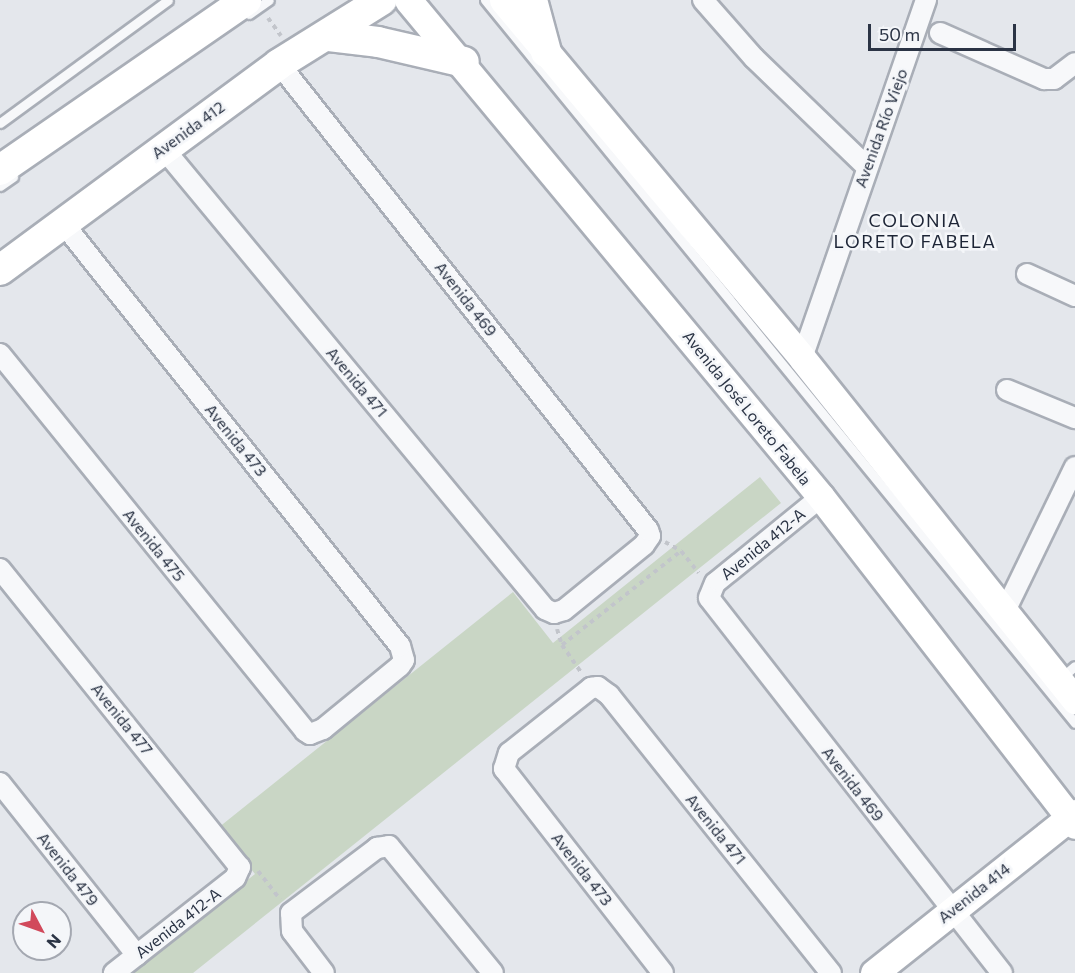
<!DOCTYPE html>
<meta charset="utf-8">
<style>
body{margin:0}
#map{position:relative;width:1075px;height:973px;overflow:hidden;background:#e4e7ec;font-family:Commissioner,sans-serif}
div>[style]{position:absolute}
.green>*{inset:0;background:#c9d6c5}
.path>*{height:4px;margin-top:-2px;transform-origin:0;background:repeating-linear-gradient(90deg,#c2c5cb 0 4.5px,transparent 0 9px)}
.roads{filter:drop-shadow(2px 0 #a9aeb7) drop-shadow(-2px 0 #a9aeb7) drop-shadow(0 2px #a9aeb7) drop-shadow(0 -2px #a9aeb7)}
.lane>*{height:9px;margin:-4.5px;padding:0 4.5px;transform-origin:4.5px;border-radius:4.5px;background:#f7f8fa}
.street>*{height:20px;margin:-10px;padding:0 10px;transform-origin:10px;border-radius:10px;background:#f7f8fa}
.secondary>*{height:27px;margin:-13.5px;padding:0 13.5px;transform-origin:13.5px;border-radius:13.5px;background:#fff}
.primary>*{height:30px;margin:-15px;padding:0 15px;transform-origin:15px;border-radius:15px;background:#fff}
span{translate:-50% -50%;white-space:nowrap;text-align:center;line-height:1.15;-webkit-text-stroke:5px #f4f6f9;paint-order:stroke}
.street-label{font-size:16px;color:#2b3445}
.neighbourhood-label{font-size:18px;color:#1d2536;letter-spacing:1.5px}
.north{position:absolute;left:12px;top:901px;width:60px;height:60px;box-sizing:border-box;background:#f4f6f9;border:2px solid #a4a8b1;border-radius:50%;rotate:131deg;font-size:16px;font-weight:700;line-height:24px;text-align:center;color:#2b3445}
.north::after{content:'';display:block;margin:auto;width:21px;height:27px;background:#d1495b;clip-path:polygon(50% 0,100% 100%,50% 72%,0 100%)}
.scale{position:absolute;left:868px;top:24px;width:148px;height:27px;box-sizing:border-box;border:3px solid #2b3445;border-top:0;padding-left:8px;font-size:18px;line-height:21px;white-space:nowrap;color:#2b3445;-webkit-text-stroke:4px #f4f6f9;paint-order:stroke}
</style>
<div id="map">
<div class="green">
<div style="clip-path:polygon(760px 477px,781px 503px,193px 973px,131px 973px,255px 874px,218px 828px,513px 592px,553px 643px)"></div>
</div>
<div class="path">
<div style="left:268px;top:18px;width:22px;rotate:54deg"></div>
<div style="left:665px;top:542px;width:18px;rotate:29deg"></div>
<div style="left:681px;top:551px;width:28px;rotate:51deg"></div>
<div style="left:557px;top:629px;width:17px;rotate:73deg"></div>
<div style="left:562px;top:645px;width:33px;rotate:55deg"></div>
<div style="left:562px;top:645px;width:152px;rotate:-38.3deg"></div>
<div style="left:258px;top:871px;width:36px;rotate:52deg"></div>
</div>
<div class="roads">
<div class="lane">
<div style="left:485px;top:0;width:933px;rotate:50.78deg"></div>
<div style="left:249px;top:14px;width:24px;rotate:-35deg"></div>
<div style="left:0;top:123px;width:208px;rotate:-36.2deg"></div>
<div style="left:0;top:186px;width:16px;rotate:-35deg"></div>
<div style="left:1061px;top:678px;width:18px;rotate:-41deg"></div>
</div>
<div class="street">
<div style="left:703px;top:0;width:77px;rotate:48.7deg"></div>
<div style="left:754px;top:58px;width:157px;rotate:44deg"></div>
<div style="left:940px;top:33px;width:114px;rotate:23.9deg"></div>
<div style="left:1044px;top:79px;width:10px"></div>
<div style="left:1054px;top:79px;width:26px;rotate:-37deg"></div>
<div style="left:163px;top:148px;width:599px;rotate:50.35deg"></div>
<div style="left:545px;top:609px;width:10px;rotate:24deg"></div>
<div style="left:554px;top:613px;width:10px;rotate:-17deg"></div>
<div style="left:564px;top:610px;width:103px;rotate:-39.1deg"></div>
<div style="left:644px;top:545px;width:11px;rotate:-56deg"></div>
<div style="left:650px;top:536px;width:6px;rotate:-108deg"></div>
<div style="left:648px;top:530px;width:594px;rotate:-128.37deg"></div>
<div style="left:1027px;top:274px;width:53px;rotate:24.6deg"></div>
<div style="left:0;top:354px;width:485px;rotate:51deg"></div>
<div style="left:305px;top:731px;width:6px;rotate:31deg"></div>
<div style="left:310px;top:734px;width:14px;rotate:-21deg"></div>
<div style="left:323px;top:729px;width:99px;rotate:-39.3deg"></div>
<div style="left:400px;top:666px;width:7px;rotate:-56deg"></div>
<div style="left:404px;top:660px;width:15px;rotate:-106deg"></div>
<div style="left:400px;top:646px;width:542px;rotate:-128.56deg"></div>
<div style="left:802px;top:358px;width:379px;rotate:-70.9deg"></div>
<div style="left:1007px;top:390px;width:74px;rotate:22.4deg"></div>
<div style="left:821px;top:497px;width:136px;rotate:140.9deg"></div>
<div style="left:715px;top:583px;width:16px;rotate:112deg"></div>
<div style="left:709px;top:598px;width:476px;rotate:52deg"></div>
<div style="left:0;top:569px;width:383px;rotate:51.2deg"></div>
<div style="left:240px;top:867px;width:12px;rotate:114deg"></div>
<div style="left:235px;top:878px;width:154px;rotate:141.9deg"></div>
<div style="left:1005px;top:611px;width:160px;rotate:-64.1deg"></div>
<div style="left:0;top:783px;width:220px;rotate:51.5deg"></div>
<div style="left:324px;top:973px;width:53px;rotate:-127.3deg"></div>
<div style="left:292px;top:931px;width:18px;rotate:-93deg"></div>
<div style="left:291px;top:913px;width:108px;rotate:-37.1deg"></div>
<div style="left:377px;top:848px;width:12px;rotate:-9deg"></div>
<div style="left:389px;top:846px;width:164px;rotate:50.7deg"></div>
<div style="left:663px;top:973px;width:259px;rotate:-127.9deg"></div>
<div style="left:504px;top:769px;width:17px;rotate:-73deg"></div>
<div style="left:509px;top:753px;width:105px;rotate:-38.4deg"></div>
<div style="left:591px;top:688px;width:7px;rotate:-8deg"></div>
<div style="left:598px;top:687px;width:14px;rotate:36deg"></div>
<div style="left:609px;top:695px;width:356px;rotate:51.4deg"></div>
</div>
<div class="secondary">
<div style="left:408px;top:0;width:646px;rotate:50.27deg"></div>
<div style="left:821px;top:497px;width:415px;rotate:52.2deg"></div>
<div style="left:503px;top:0;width:466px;rotate:50.1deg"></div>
<div style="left:802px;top:358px;width:438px;rotate:51.4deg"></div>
<div style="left:874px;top:973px;width:257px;rotate:-38.5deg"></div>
</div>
<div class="primary">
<div style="left:532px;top:0;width:54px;rotate:74.9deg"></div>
<div style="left:329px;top:36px;width:49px;rotate:7deg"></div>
<div style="left:378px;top:42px;width:88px;rotate:13.1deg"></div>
<div style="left:0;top:170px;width:299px;rotate:-34.6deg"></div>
<div style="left:0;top:270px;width:347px;rotate:-36.4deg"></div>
<div style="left:279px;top:64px;width:121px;rotate:-31.9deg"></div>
</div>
</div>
<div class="street-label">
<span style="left:881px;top:128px;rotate:-70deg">Avenida Río Viejo</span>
<span style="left:188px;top:130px;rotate:-36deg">Avenida 412</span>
<span style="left:466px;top:299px;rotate:52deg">Avenida 469</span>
<span style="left:357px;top:382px;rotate:50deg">Avenida 471</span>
<span style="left:747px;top:408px;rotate:51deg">Avenida José Loreto Fabela</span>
<span style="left:236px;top:440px;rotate:51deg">Avenida 473</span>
<span style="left:763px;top:544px;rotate:-39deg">Avenida 412-A</span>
<span style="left:154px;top:545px;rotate:51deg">Avenida 475</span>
<span style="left:122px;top:719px;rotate:51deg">Avenida 477</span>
<span style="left:853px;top:784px;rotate:52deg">Avenida 469</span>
<span style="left:716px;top:829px;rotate:51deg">Avenida 471</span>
<span style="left:68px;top:869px;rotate:52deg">Avenida 479</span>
<span style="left:582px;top:869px;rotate:52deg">Avenida 473</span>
<span style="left:974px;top:893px;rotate:-38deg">Avenida 414</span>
<span style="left:178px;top:923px;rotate:-38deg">Avenida 412-A</span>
</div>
<div class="neighbourhood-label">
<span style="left:915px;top:231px">COLONIA<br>LORETO FABELA</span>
</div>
<div class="north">N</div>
<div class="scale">50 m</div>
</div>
